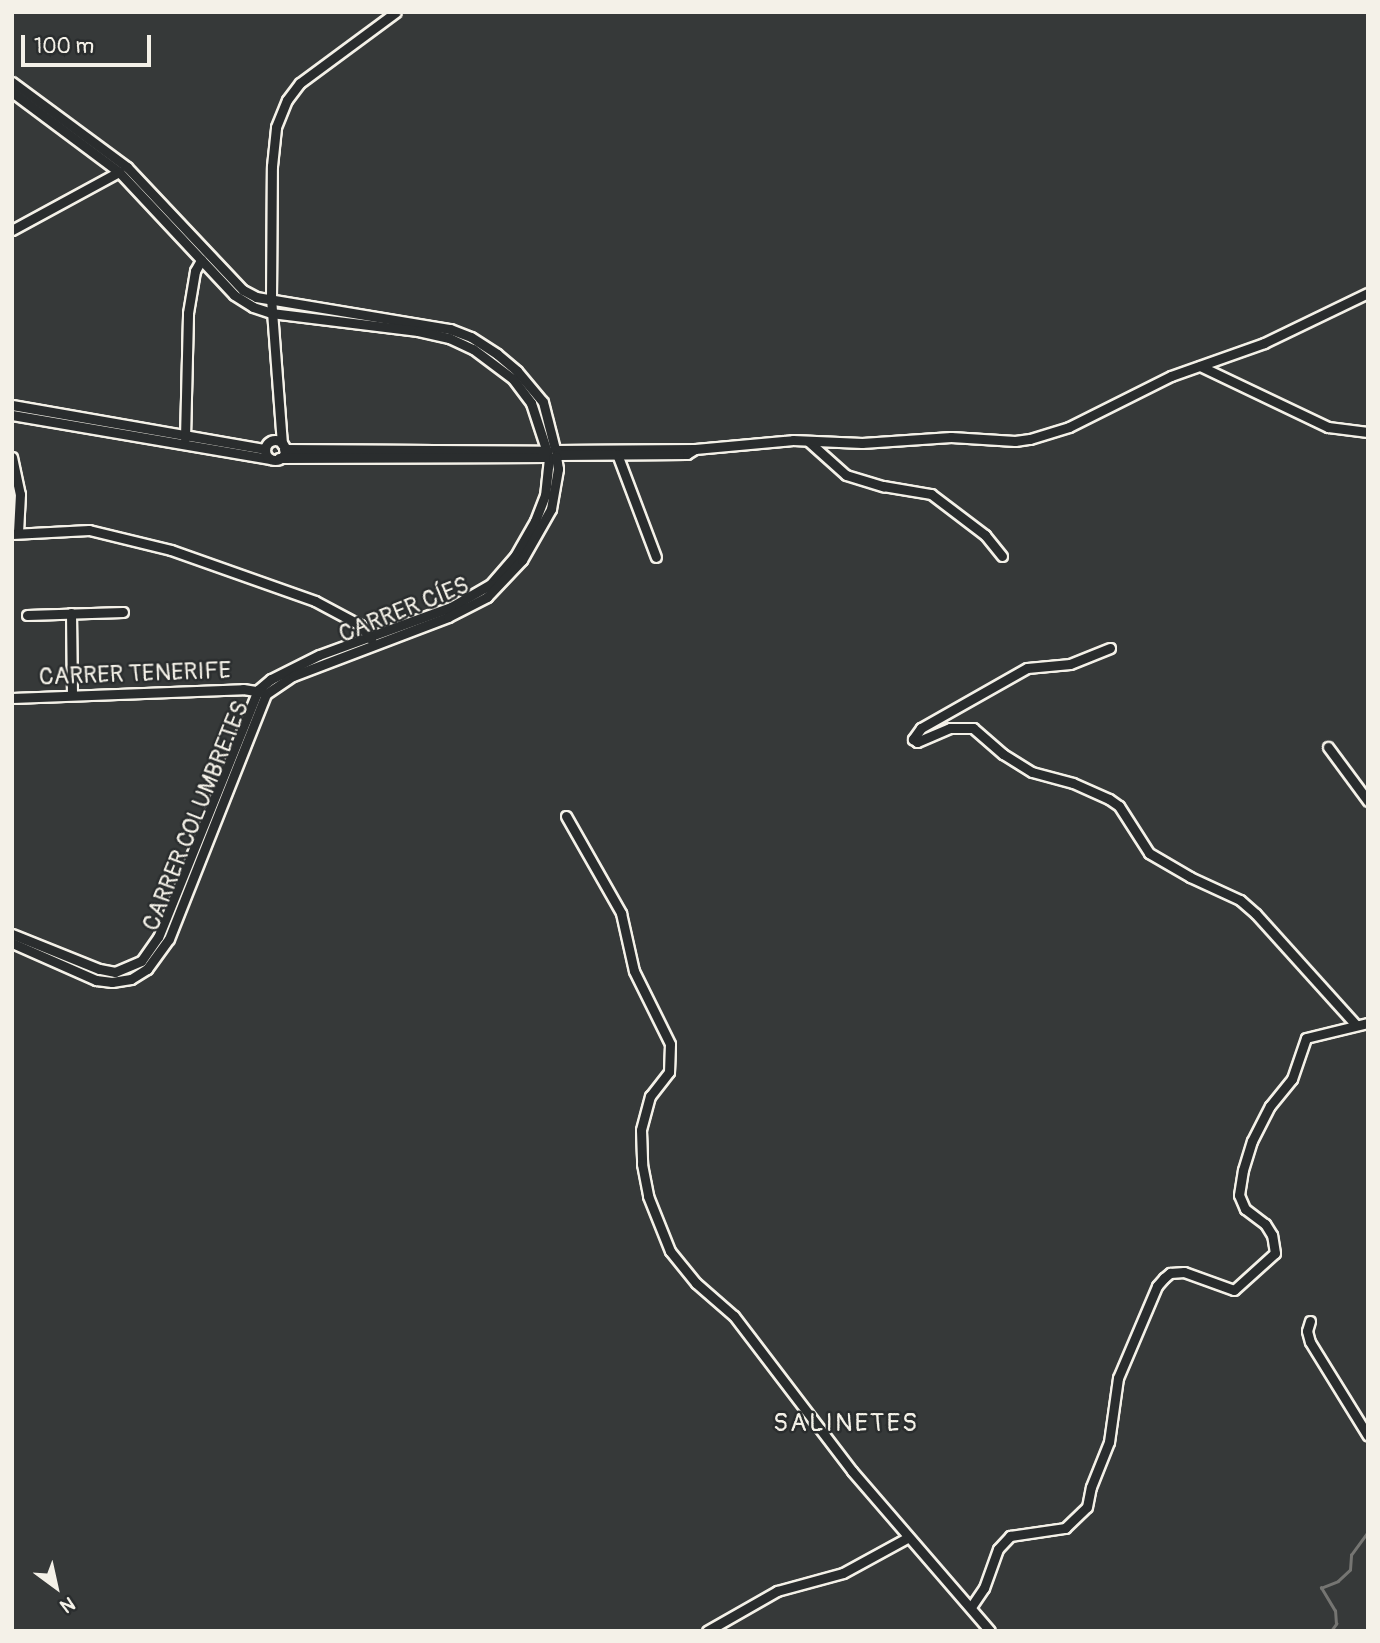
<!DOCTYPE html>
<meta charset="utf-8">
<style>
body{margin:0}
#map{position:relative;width:1380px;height:1643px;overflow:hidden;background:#363939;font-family:Pangolin,sans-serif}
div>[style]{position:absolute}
.stream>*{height:2.5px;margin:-1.25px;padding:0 1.25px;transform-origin:1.25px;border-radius:1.25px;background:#757572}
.roads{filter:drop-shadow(2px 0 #f4f1e8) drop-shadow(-2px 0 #f4f1e8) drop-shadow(0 2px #f4f1e8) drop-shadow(0 -2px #f4f1e8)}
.minor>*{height:9px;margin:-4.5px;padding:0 4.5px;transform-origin:4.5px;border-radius:4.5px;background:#2a2d2e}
.minor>.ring{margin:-4.5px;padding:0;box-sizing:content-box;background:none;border:9px solid #2a2d2e;border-radius:50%}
span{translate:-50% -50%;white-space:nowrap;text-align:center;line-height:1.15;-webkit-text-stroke:5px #2a2d2e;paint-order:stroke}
.street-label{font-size:24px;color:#f4f1e8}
.neighbourhood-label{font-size:26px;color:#f4f1e8;letter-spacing:2px}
.frame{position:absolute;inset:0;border:14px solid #f4f1e8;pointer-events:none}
.north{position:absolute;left:21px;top:1552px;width:70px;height:70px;-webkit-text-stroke:5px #2a2d2e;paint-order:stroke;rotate:147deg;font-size:19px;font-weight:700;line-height:28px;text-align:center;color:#f4f1e8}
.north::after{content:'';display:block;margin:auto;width:24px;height:32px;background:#f4f1e8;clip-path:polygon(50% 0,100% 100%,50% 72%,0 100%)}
.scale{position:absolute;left:21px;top:35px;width:130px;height:32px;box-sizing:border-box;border:4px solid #f4f1e8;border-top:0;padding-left:9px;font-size:21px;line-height:24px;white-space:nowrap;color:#f4f1e8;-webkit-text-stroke:5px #2a2d2e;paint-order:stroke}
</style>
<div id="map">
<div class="stream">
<div style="left:1331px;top:1631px;width:9px;rotate:-54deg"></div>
<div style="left:1336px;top:1624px;width:13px;rotate:-94deg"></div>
<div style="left:1335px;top:1611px;width:27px;rotate:-121deg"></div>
<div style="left:1321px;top:1588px;width:18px;rotate:-22deg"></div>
<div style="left:1338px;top:1581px;width:16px;rotate:-43deg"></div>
<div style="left:1350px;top:1570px;width:15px;rotate:-86deg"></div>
<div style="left:1351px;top:1555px;width:29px;rotate:-54deg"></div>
</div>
<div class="roads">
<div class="minor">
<div style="left:12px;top:82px;width:143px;rotate:36.5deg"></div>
<div style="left:127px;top:167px;width:169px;rotate:46.7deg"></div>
<div style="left:243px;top:290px;width:15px;rotate:28deg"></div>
<div style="left:256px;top:297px;width:197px;rotate:9.4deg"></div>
<div style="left:450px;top:329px;width:22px;rotate:21deg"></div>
<div style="left:471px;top:337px;width:31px;rotate:33deg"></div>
<div style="left:497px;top:354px;width:26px;rotate:40deg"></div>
<div style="left:517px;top:371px;width:40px;rotate:50deg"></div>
<div style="left:543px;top:402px;width:49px;rotate:75.7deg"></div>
<div style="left:12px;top:92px;width:134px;rotate:36.8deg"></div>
<div style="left:119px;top:172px;width:168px;rotate:46.9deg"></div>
<div style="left:234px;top:295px;width:22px;rotate:32deg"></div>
<div style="left:253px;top:307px;width:19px;rotate:18deg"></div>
<div style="left:271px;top:313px;width:148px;rotate:7deg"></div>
<div style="left:418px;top:331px;width:32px;rotate:13deg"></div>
<div style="left:449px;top:338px;width:26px;rotate:25deg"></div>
<div style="left:473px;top:349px;width:50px;rotate:36.9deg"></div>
<div style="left:513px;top:379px;width:30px;rotate:53deg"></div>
<div style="left:531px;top:403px;width:58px;rotate:71.9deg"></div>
<div style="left:549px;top:458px;width:37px;rotate:96deg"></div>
<div style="left:545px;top:495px;width:28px;rotate:111deg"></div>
<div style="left:535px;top:521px;width:40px;rotate:119.7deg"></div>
<div style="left:515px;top:556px;width:37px;rotate:131deg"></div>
<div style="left:491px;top:584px;width:46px;rotate:150.1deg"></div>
<div style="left:451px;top:607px;width:140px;rotate:160deg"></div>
<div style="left:319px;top:655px;width:54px;rotate:153.4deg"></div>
<div style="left:271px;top:679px;width:17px;rotate:140deg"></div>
<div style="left:258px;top:690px;width:266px;rotate:112deg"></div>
<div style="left:158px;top:937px;width:29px;rotate:125deg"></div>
<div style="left:141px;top:961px;width:28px;rotate:157deg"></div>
<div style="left:115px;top:972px;width:16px;rotate:-169deg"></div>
<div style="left:99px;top:969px;width:94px;rotate:-158.1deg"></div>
<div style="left:12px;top:230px;width:122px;rotate:-28.5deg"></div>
<div style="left:1200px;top:366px;width:142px;rotate:25.5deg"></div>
<div style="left:1328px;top:427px;width:40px;rotate:7.1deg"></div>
<div style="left:12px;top:405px;width:257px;rotate:9.9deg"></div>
<div style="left:12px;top:415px;width:262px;rotate:9.7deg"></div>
<div style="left:185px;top:438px;width:125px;rotate:-88.6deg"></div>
<div style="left:188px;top:313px;width:43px;rotate:-80.5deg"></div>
<div style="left:195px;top:271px;width:13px;rotate:-61deg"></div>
<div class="ring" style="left:265px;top:440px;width:11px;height:11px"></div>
<div style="left:808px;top:441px;width:51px;rotate:41.8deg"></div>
<div style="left:846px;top:475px;width:39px;rotate:17deg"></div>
<div style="left:883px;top:486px;width:49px;rotate:9.5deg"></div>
<div style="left:931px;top:494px;width:68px;rotate:37.2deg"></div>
<div style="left:985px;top:535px;width:27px;rotate:51deg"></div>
<div style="left:282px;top:444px;width:145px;rotate:-94.3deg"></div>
<div style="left:271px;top:299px;width:133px;rotate:-89.6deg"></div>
<div style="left:272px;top:166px;width:39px;rotate:-84deg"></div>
<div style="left:276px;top:127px;width:29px;rotate:-68deg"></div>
<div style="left:287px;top:100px;width:21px;rotate:-53deg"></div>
<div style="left:300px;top:83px;width:119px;rotate:-36.5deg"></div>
<div style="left:284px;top:449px;width:263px;rotate:0.4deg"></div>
<div style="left:556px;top:450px;width:139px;rotate:-0.4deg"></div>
<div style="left:695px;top:449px;width:98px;rotate:-5.2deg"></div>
<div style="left:793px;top:440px;width:69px;rotate:2.5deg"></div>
<div style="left:862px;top:443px;width:89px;rotate:-3.9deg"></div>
<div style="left:951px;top:437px;width:64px;rotate:3.6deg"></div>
<div style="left:1015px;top:441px;width:15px;rotate:-8deg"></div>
<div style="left:1030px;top:439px;width:41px;rotate:-17.1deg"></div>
<div style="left:1069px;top:427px;width:114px;rotate:-26.6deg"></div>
<div style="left:1171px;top:376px;width:99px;rotate:-19.5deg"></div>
<div style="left:1264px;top:343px;width:115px;rotate:-25.7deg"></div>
<div style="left:617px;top:454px;width:110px;rotate:69.3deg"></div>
<div style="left:12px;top:457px;width:38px;rotate:78deg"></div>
<div style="left:20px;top:494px;width:39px;rotate:93deg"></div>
<div style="left:279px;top:458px;width:269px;rotate:-0.2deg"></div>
<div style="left:553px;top:458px;width:5px;rotate:-37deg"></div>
<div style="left:557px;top:455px;width:130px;rotate:-0.4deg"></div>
<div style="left:687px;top:454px;width:9px;rotate:-32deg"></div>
<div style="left:12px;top:534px;width:77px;rotate:-3deg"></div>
<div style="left:89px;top:530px;width:84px;rotate:13.7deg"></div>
<div style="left:171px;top:550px;width:153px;rotate:19.5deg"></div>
<div style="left:315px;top:601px;width:51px;rotate:28.1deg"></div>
<div style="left:360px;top:625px;width:18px;rotate:52deg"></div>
<div style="left:71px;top:613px;width:82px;rotate:89.3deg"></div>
<div style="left:27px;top:615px;width:96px;rotate:-1.8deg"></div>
<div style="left:1110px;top:648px;width:43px;rotate:158.2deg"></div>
<div style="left:1070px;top:664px;width:43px;rotate:174.7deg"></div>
<div style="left:1027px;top:668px;width:122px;rotate:150.5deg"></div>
<div style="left:921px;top:728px;width:14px;rotate:126deg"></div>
<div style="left:913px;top:739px;width:5px;rotate:37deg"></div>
<div style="left:917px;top:742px;width:36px;rotate:-23deg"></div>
<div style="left:950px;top:728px;width:23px"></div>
<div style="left:973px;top:728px;width:40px;rotate:41deg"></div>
<div style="left:1003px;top:754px;width:34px;rotate:32deg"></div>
<div style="left:1032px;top:772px;width:42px;rotate:15deg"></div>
<div style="left:1073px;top:783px;width:39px;rotate:24deg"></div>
<div style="left:1109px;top:799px;width:12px;rotate:35deg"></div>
<div style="left:1119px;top:806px;width:56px;rotate:57.4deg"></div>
<div style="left:1149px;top:853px;width:48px;rotate:30.3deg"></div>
<div style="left:1190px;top:877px;width:55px;rotate:24.7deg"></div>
<div style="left:1240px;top:900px;width:21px;rotate:41deg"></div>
<div style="left:1256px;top:914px;width:149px;rotate:48deg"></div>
<div style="left:266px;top:694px;width:32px;rotate:-34deg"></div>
<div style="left:293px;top:676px;width:166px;rotate:-20.8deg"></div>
<div style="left:448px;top:617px;width:44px;rotate:-27.1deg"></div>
<div style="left:487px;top:597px;width:51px;rotate:-46.6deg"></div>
<div style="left:522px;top:560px;width:59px;rotate:-60.4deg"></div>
<div style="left:551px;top:509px;width:41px;rotate:-80.1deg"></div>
<div style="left:558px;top:469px;width:12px;rotate:-99deg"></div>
<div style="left:12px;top:698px;width:231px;rotate:-2.2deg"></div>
<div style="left:243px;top:689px;width:19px;rotate:9deg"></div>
<div style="left:1328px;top:747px;width:67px;rotate:53.5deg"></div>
<div style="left:566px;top:816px;width:112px;rotate:60.4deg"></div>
<div style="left:621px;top:913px;width:59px;rotate:77.4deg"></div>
<div style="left:634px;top:971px;width:81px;rotate:63.7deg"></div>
<div style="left:670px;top:1044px;width:28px;rotate:92deg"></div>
<div style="left:669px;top:1072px;width:31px;rotate:128deg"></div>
<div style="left:650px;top:1096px;width:35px;rotate:105deg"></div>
<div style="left:641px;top:1130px;width:34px;rotate:88deg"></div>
<div style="left:642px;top:1164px;width:33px;rotate:79deg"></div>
<div style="left:648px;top:1196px;width:59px;rotate:68.2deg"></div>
<div style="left:670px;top:1251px;width:41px;rotate:50.9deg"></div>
<div style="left:696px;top:1283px;width:50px;rotate:41deg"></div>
<div style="left:734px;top:1316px;width:195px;rotate:52.7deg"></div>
<div style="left:852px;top:1471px;width:211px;rotate:49.2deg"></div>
<div style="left:12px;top:943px;width:92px;rotate:23.8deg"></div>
<div style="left:96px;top:980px;width:16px;rotate:7deg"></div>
<div style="left:112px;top:982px;width:19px;rotate:-9deg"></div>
<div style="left:131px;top:979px;width:19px;rotate:-32deg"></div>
<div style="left:147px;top:969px;width:37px;rotate:-54deg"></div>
<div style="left:169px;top:939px;width:264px;rotate:-68.4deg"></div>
<div style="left:1310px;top:1321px;width:10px;rotate:107deg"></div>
<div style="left:1307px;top:1331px;width:11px;rotate:75deg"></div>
<div style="left:1310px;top:1342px;width:110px;rotate:58.3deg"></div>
<div style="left:971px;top:1607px;width:23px;rotate:-56deg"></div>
<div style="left:984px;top:1588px;width:41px;rotate:-70.3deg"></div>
<div style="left:998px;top:1549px;width:18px;rotate:-47deg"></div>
<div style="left:1010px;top:1536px;width:56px;rotate:-8.3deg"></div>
<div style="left:1065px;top:1528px;width:30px;rotate:-44deg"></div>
<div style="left:1087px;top:1507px;width:20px;rotate:-79deg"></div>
<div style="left:1091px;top:1487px;width:48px;rotate:-68.2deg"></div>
<div style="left:1109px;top:1442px;width:65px;rotate:-82deg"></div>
<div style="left:1118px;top:1378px;width:100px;rotate:-67deg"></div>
<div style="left:1157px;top:1286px;width:11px;rotate:-49deg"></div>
<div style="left:1164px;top:1278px;width:8px;rotate:-40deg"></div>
<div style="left:1170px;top:1273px;width:14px;rotate:-4deg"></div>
<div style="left:1184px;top:1272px;width:53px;rotate:19.8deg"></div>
<div style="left:1234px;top:1290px;width:55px;rotate:-42.1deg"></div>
<div style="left:1275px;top:1253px;width:18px;rotate:-99deg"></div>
<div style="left:1272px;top:1235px;width:13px;rotate:-122deg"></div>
<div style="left:1265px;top:1224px;width:25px;rotate:-143deg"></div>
<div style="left:1245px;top:1209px;width:15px;rotate:-113deg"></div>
<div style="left:1239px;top:1195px;width:25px;rotate:-81deg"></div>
<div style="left:1243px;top:1170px;width:30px;rotate:-73deg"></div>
<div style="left:1252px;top:1141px;width:39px;rotate:-63deg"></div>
<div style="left:1270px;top:1106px;width:35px;rotate:-51deg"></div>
<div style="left:1292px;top:1079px;width:43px;rotate:-71.1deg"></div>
<div style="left:1306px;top:1038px;width:64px;rotate:-13.6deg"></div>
<div style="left:707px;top:1631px;width:81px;rotate:-29.7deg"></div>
<div style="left:777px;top:1591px;width:68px;rotate:-15.3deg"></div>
<div style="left:843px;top:1573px;width:73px;rotate:-28.7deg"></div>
</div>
</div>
<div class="street-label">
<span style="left:404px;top:610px;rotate:-22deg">CARRER CÍES</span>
<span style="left:135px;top:674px;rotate:-2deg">CARRER TENERIFE</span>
<span style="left:196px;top:816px;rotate:-68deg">CARRER COLUMBRETES</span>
</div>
<div class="neighbourhood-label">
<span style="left:846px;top:1424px">SALINETES</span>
</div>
<div class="frame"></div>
<div class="north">N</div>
<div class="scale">100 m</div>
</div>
